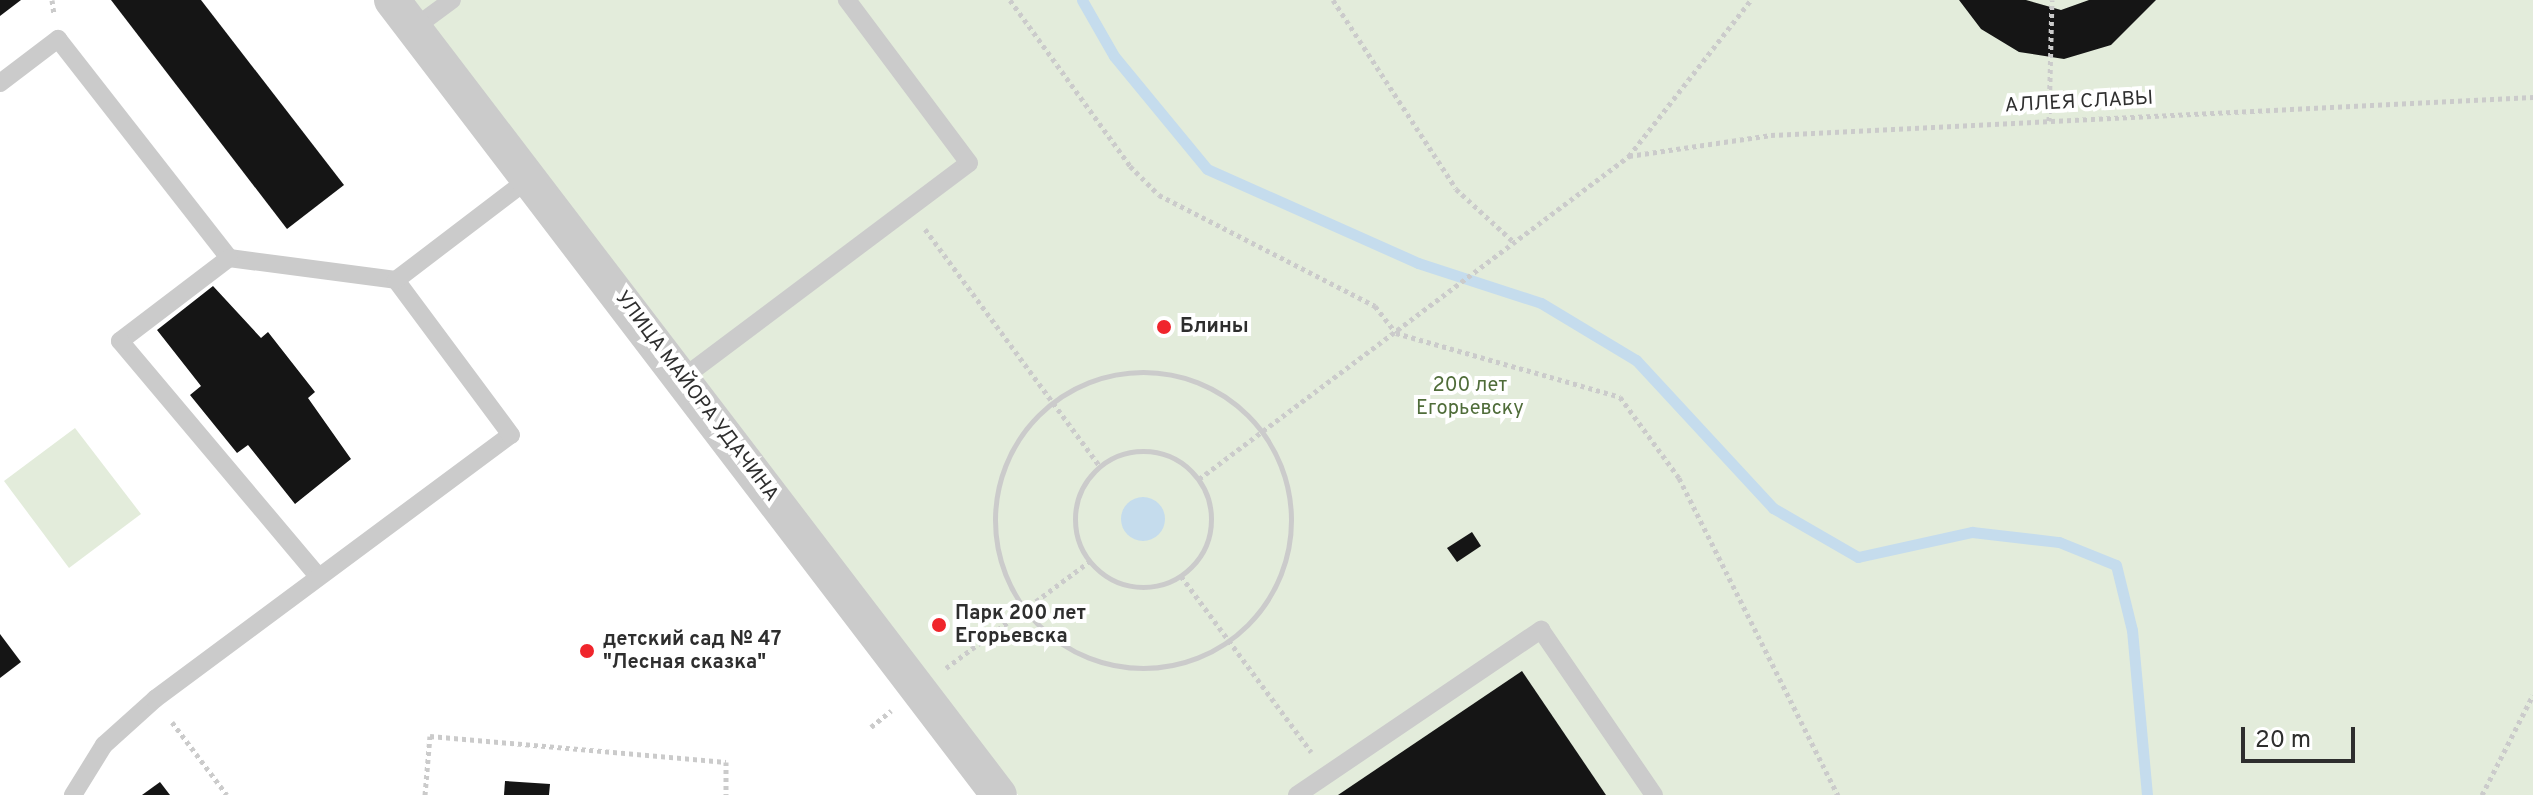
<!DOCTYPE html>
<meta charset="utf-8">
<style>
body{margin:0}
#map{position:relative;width:2533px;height:795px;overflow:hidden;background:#fff;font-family:Overpass,sans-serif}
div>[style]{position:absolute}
.green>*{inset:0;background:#e3ecdb}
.water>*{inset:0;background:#c5dced}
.round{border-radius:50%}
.stream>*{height:11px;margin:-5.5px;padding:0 5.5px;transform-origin:5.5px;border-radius:5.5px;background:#c5dced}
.building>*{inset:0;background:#151515}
.path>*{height:5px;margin-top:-2.5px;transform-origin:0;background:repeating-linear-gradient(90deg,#cbcbcb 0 4px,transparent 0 8px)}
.path>.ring{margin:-2.5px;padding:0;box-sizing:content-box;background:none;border:5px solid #cbcbcb;border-radius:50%}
.lane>*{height:18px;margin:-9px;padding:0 9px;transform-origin:9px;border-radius:9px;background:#cbcbcb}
.street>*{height:36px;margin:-18px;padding:0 18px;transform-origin:18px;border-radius:18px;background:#cbcbcb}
.dots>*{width:22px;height:22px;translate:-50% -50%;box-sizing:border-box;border:4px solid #fff;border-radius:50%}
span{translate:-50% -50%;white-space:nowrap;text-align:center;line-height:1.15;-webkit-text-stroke:8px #fff;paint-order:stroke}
.street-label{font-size:20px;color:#2e2e2e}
.poi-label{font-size:20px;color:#2e2e2e;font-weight:700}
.left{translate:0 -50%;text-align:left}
.park-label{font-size:20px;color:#4f6c39}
.scale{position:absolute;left:2241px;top:727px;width:114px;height:36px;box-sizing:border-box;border:4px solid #2e2e2e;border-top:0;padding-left:10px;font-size:24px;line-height:28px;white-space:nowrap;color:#2e2e2e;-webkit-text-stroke:6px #fff;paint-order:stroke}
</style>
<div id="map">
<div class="green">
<div style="clip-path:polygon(408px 0,2533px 0,2533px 795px,1018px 795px)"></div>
<div style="clip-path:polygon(75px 428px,141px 514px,69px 568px,4px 481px)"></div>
</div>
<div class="water">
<div class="round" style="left:1121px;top:497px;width:44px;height:44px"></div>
</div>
<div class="stream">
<div style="left:1082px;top:0;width:64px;rotate:60.3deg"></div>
<div style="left:1114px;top:56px;width:146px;rotate:50.5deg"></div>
<div style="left:1207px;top:169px;width:231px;rotate:24deg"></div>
<div style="left:1418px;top:263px;width:129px;rotate:18deg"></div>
<div style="left:1541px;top:303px;width:111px;rotate:31deg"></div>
<div style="left:1636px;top:360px;width:202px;rotate:47.2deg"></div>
<div style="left:1773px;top:508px;width:98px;rotate:30deg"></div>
<div style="left:1858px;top:557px;width:117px;rotate:-12.4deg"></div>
<div style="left:1972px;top:532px;width:88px;rotate:6.6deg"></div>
<div style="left:2059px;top:542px;width:61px;rotate:22deg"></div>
<div style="left:2116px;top:565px;width:67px;rotate:76.2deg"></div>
<div style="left:2132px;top:630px;width:166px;rotate:84.8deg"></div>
</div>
<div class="building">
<div style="clip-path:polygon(0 0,21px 0,0 16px)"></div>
<div style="clip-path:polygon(111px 0,201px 0,344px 185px,287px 229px)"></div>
<div style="clip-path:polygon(1959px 0,2026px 0,2061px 10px,2089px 0,2156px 0,2111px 45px,2064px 59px,2019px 52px,1981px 29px)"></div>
<div style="clip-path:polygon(213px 286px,261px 338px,268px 332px,315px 392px,308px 398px,351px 459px,295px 504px,248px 445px,237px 453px,190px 395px,201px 386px,157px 330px)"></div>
<div style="clip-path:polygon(1472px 532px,1481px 546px,1457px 562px,1447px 548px)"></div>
<div style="clip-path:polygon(0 634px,21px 662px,0 678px)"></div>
<div style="clip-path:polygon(1522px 671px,1606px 795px,1338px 795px)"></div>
<div style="clip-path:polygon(505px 781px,550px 784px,549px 795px,504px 795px)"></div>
<div style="clip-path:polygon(160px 782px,170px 795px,142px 795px)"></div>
</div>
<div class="path">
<div style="left:52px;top:0;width:14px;rotate:82deg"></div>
<div style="left:1010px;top:0;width:205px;rotate:54.1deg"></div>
<div style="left:1130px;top:166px;width:41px;rotate:45deg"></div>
<div style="left:1159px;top:195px;width:243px;rotate:27.2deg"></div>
<div style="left:1375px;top:306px;width:34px;rotate:52deg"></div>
<div style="left:1396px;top:333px;width:233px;rotate:15.9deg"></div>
<div style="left:1620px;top:397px;width:100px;rotate:53.9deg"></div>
<div style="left:1679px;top:478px;width:355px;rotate:63.4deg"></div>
<div style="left:1333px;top:0;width:225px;rotate:56.9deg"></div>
<div style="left:1456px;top:189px;width:80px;rotate:42.5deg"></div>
<div style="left:2049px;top:121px;width:121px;rotate:-88.6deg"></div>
<div style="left:1629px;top:156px;width:144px;rotate:-8.4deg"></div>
<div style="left:1771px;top:135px;width:763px;rotate:-2.85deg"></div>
<div style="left:925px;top:229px;width:295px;rotate:53.6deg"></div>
<div class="ring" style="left:995px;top:372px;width:291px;height:291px"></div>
<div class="ring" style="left:1075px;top:451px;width:131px;height:131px"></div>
<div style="left:1199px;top:479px;width:538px;rotate:-36.91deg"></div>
<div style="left:1629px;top:156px;width:198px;rotate:-52deg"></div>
<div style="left:1181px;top:576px;width:219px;rotate:53.5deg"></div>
<div style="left:946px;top:668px;width:179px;rotate:-36.6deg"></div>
<div style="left:172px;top:722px;width:91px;rotate:53deg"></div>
<div style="left:871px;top:727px;width:26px;rotate:-39deg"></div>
<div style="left:425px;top:795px;width:59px;rotate:-85.2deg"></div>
<div style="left:430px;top:736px;width:297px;rotate:5deg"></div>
<div style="left:726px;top:762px;width:33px;rotate:90deg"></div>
<div style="left:2482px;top:795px;width:112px;rotate:-63deg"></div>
</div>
<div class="lane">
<div style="left:414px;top:28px;width:47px;rotate:-36.4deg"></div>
<div style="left:0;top:83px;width:73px;rotate:-37.2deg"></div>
<div style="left:58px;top:39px;width:278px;rotate:52deg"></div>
<div style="left:229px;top:258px;width:168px;rotate:7.5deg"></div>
<div style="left:229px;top:258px;width:137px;rotate:142.7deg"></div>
<div style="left:120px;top:341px;width:307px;rotate:49.9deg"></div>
<div style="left:680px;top:380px;width:361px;rotate:-36.9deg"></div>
<div style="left:969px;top:163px;width:204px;rotate:-126.8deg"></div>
<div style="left:73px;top:795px;width:59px;rotate:-58.2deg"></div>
<div style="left:104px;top:745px;width:69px;rotate:-42deg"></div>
<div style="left:155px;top:699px;width:443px;rotate:-36.6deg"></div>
<div style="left:511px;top:435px;width:193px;rotate:-126.6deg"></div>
<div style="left:396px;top:280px;width:170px;rotate:-37.3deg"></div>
<div style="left:1297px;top:795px;width:295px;rotate:-34.1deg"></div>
<div style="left:1541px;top:630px;width:200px;rotate:55.6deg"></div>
</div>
<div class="street">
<div style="left:392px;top:0;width:1000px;rotate:52.64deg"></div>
</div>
<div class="dots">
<div style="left:1164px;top:327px;background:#f0252c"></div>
<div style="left:939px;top:625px;background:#f0252c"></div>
<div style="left:587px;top:651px;background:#f0252c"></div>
</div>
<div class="street-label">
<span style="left:2079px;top:103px;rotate:-3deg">АЛЛЕЯ СЛАВЫ</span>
<span style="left:696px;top:397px;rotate:53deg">УЛИЦА МАЙОРА УДАЧИНА</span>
</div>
<div class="poi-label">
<span class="left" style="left:1180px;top:327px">Блины</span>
<span class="left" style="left:955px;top:626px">Парк 200 лет<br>Егорьевска</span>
<span class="left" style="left:603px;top:652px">детский сад № 47<br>"Лесная сказка"</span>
</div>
<div class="park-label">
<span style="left:1470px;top:398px">200 лет<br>Егорьевску</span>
</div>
<div class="scale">20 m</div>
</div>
